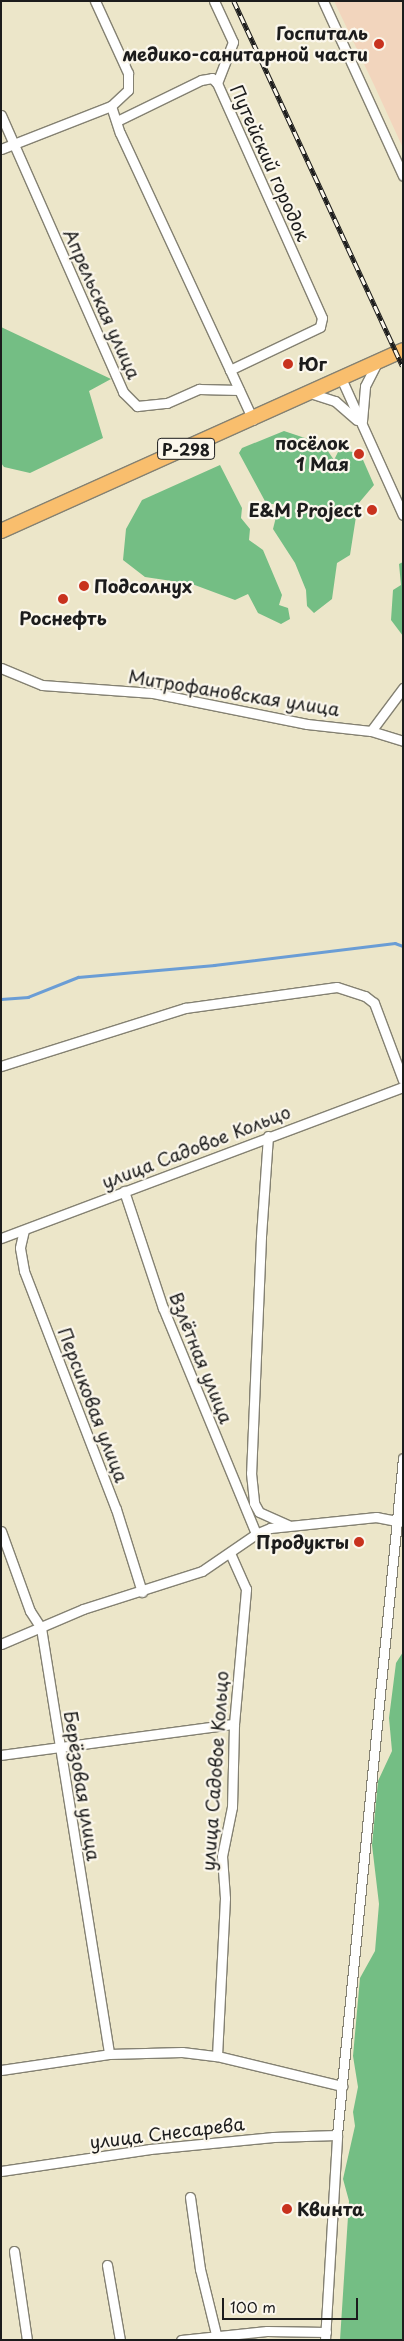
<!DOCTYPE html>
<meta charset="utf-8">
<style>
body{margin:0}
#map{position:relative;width:404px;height:2341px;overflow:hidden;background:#ece6c9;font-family:"Playpen Sans",sans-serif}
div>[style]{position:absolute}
.built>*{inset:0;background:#f2d5bd}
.forest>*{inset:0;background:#74be84}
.stream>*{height:2.5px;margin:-1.25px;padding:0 1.25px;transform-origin:1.25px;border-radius:1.25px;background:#6a9dd5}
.roads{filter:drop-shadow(1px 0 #848172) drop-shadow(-1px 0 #848172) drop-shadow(0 1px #848172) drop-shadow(0 -1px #848172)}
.minor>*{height:9px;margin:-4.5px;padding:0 4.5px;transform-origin:4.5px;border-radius:4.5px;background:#fff}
.highway>*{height:14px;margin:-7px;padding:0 7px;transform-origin:7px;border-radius:7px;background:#f9be6d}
.rail>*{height:4.5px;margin-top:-2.25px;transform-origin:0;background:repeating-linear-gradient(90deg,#fbf7ec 0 8px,#1c1c1c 0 16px);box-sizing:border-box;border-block:1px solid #1c1c1c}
.dots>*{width:14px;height:14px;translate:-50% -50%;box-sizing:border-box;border:2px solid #fbf7ec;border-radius:50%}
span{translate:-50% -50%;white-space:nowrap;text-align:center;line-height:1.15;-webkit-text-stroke:4.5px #fbf7ec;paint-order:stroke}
.shield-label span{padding:1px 4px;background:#fbf7ec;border:1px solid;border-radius:4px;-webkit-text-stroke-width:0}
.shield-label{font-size:16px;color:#1c1c1c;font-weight:700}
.poi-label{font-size:18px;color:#1c1c1c;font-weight:700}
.right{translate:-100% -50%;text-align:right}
.left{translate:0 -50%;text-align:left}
.street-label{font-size:18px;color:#1c1c1c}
.frame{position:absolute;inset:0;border:2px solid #1c1c1c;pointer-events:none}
.scale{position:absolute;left:222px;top:2298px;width:136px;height:22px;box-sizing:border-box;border:2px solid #1c1c1c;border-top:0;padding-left:6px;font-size:15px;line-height:18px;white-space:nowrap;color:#1c1c1c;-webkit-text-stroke:4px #fbf7ec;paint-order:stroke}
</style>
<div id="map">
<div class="built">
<div style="clip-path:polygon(334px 1px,403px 1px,403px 148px,375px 87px)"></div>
</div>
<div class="forest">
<div style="clip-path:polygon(1px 327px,111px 379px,89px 391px,103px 438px,30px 473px,4px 467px,1px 463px)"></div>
<div style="clip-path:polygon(284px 431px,323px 444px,334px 460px,339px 450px,360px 453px,374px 485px,358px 504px,350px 555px,337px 563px,332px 599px,314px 613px,307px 606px,306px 590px,295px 563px,273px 529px,279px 505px,266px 503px,239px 453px,242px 448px)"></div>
<div style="clip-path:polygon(220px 465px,242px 508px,241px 518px,250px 529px,249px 540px,263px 550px,282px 595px,279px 605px,288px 608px,290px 619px,281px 624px,258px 613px,248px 594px,235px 600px,192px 584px,145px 577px,123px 560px,126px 529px,142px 500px)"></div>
<div style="clip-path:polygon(403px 562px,403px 636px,391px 620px,393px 590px,401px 585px,399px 564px)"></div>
<div style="clip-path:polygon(403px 1652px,403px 2340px,340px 2340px,349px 2201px,343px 2179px,355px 2126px,353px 2112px,358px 2087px,353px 2056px,360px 1978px,375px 1951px,379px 1904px,372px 1845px,378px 1781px,392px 1751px,389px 1718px,396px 1663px)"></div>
</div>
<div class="stream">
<div style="left:1px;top:999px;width:27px;rotate:-4deg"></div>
<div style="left:28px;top:997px;width:54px;rotate:-21.8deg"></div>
<div style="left:78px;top:977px;width:137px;rotate:-5deg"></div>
<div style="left:214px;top:965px;width:182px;rotate:-6.9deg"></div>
<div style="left:395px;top:943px;width:9px;rotate:21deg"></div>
</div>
<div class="roads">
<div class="minor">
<div style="left:214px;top:1px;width:45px;rotate:65.1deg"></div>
<div style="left:233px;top:42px;width:44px;rotate:111.3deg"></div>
<div style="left:323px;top:1px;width:192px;rotate:65.4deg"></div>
<div style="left:111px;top:106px;width:28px;rotate:72deg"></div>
<div style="left:120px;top:133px;width:261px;rotate:65.1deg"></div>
<div style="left:1px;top:115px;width:303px;rotate:66.2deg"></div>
<div style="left:123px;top:392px;width:20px;rotate:45deg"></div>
<div style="left:137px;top:406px;width:30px;rotate:-6deg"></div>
<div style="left:167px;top:403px;width:35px;rotate:-24deg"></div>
<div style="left:199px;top:389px;width:40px;rotate:1.4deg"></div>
<div style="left:117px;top:121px;width:93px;rotate:-26deg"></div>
<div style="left:201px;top:80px;width:11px;rotate:-10deg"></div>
<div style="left:212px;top:78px;width:7px;rotate:45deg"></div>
<div style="left:217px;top:83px;width:257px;rotate:65.9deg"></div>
<div style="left:322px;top:318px;width:9px;rotate:103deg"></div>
<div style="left:320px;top:327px;width:100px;rotate:154.5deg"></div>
<div style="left:230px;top:370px;width:55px;rotate:65.3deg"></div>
<div style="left:1px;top:149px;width:118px;rotate:-21.4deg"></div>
<div style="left:111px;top:106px;width:23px;rotate:-43deg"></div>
<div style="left:128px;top:90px;width:17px;rotate:-90deg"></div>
<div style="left:128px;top:73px;width:79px;rotate:-114.6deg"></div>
<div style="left:341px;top:378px;width:150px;rotate:65.7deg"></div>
<div style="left:310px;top:393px;width:26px;rotate:18deg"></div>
<div style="left:335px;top:401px;width:29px;rotate:41deg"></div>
<div style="left:362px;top:421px;width:35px;rotate:-85deg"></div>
<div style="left:365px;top:386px;width:27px;rotate:-63deg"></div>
<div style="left:1px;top:668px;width:44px;rotate:22.5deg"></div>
<div style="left:42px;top:685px;width:111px;rotate:4.1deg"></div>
<div style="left:153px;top:693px;width:157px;rotate:11.4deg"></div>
<div style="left:307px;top:724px;width:64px;rotate:6.2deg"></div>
<div style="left:371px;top:731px;width:34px;rotate:17deg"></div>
<div style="left:371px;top:731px;width:54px;rotate:-53.3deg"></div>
<div style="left:1px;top:1066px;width:193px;rotate:-17.5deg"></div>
<div style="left:185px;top:1008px;width:153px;rotate:-7.9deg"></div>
<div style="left:337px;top:987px;width:29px;rotate:18deg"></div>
<div style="left:365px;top:996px;width:11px;rotate:38deg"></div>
<div style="left:374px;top:1003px;width:82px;rotate:69.4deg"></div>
<div style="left:268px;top:1136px;width:101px;rotate:94deg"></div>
<div style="left:261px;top:1237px;width:236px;rotate:92.4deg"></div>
<div style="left:251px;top:1473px;width:30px;rotate:84deg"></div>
<div style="left:254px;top:1503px;width:10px;rotate:61deg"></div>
<div style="left:259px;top:1512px;width:32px;rotate:24deg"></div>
<div style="left:124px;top:1191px;width:123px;rotate:71.6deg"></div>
<div style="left:163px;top:1308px;width:244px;rotate:67.6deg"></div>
<div style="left:24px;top:1230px;width:18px;rotate:103deg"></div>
<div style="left:20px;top:1248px;width:23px;rotate:80deg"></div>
<div style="left:24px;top:1271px;width:255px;rotate:68.9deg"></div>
<div style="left:116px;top:1509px;width:87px;rotate:72.6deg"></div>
<div style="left:1px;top:1238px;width:429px;rotate:-20.6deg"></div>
<div style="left:1px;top:1531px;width:85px;rotate:70.1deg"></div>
<div style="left:30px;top:1611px;width:20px;rotate:57deg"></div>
<div style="left:41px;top:1628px;width:431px;rotate:80.9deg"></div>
<div style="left:1px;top:1644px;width:89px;rotate:-23.1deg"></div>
<div style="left:83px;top:1609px;width:125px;rotate:-17.7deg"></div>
<div style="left:202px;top:1571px;width:65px;rotate:-34.4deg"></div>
<div style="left:256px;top:1534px;width:15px;rotate:-23deg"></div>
<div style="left:270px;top:1528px;width:107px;rotate:-5.9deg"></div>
<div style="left:376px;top:1517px;width:25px;rotate:11deg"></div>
<div style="left:1px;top:1755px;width:235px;rotate:-7.6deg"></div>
<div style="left:217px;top:2056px;width:158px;rotate:-87.1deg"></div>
<div style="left:225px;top:1898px;width:42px;rotate:-94.1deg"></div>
<div style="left:222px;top:1856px;width:50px;rotate:-78.5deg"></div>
<div style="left:232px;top:1807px;width:83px;rotate:-88.6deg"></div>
<div style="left:234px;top:1724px;width:136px;rotate:-84.9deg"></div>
<div style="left:246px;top:1589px;width:39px;rotate:-114deg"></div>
<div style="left:1px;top:2070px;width:109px;rotate:-8.4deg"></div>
<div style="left:109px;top:2054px;width:73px;rotate:-1.6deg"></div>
<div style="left:182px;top:2052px;width:35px;rotate:7deg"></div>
<div style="left:217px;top:2056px;width:129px;rotate:13.5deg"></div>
<div style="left:1px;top:2171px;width:151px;rotate:-8.4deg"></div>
<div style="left:150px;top:2149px;width:124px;rotate:-5.6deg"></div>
<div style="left:273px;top:2137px;width:64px;rotate:-1.8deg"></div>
<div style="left:190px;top:2197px;width:73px;rotate:82.1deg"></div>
<div style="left:200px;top:2269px;width:67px;rotate:76.2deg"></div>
<div style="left:14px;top:2251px;width:90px;rotate:81.7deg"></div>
<div style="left:107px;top:2265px;width:76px;rotate:80.2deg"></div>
<div style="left:181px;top:2340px;width:86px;rotate:-6deg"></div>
<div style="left:267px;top:2331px;width:59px;rotate:1deg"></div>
<div style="left:325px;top:2340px;width:205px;rotate:-86.6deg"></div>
<div style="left:337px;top:2135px;width:680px;rotate:-84.43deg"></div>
</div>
<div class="highway">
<div style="left:1px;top:531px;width:441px;rotate:-24.2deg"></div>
</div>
</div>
<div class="rail">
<div style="left:234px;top:1px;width:402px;rotate:65.2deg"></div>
</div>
<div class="dots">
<div style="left:379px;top:44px;background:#c8321e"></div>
<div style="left:288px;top:364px;background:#c8321e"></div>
<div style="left:359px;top:454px;background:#c8321e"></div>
<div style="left:372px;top:510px;background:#c8321e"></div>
<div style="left:84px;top:586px;background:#c8321e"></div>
<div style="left:63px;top:599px;background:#c8321e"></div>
<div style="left:359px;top:1542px;background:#c8321e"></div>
<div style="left:287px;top:2209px;background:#c8321e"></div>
</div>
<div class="shield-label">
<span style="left:186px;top:449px">Р-298</span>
</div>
<div class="poi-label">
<span class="right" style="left:368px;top:44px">Госпиталь<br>медико-санитарной части</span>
<span class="left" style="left:298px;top:364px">Юг</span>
<span class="right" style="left:349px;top:454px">посёлок<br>1 Мая</span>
<span class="right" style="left:362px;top:510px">E&amp;M Project</span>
<span class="left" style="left:94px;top:586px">Подсолнух</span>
<span style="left:63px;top:618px">Роснефть</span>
<span class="right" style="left:349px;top:1542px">Продукты</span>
<span class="left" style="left:297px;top:2209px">Квинта</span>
</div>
<div class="street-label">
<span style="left:270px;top:163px;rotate:66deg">Путейский городок</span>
<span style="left:102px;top:304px;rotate:66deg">Апрельская улица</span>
<span style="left:234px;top:693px;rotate:9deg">Митрофановская улица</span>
<span style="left:196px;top:1147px;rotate:-21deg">улица Садовое Кольцо</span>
<span style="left:201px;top:1358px;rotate:68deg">Взлётная улица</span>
<span style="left:93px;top:1405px;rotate:69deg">Персиковая улица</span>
<span style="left:215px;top:1771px;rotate:-86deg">улица Садовое Кольцо</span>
<span style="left:82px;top:1786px;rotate:81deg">Берёзовая улица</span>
<span style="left:167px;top:2133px;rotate:-7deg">улица Снесарева</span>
</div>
<div class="frame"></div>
<div class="scale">100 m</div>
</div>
